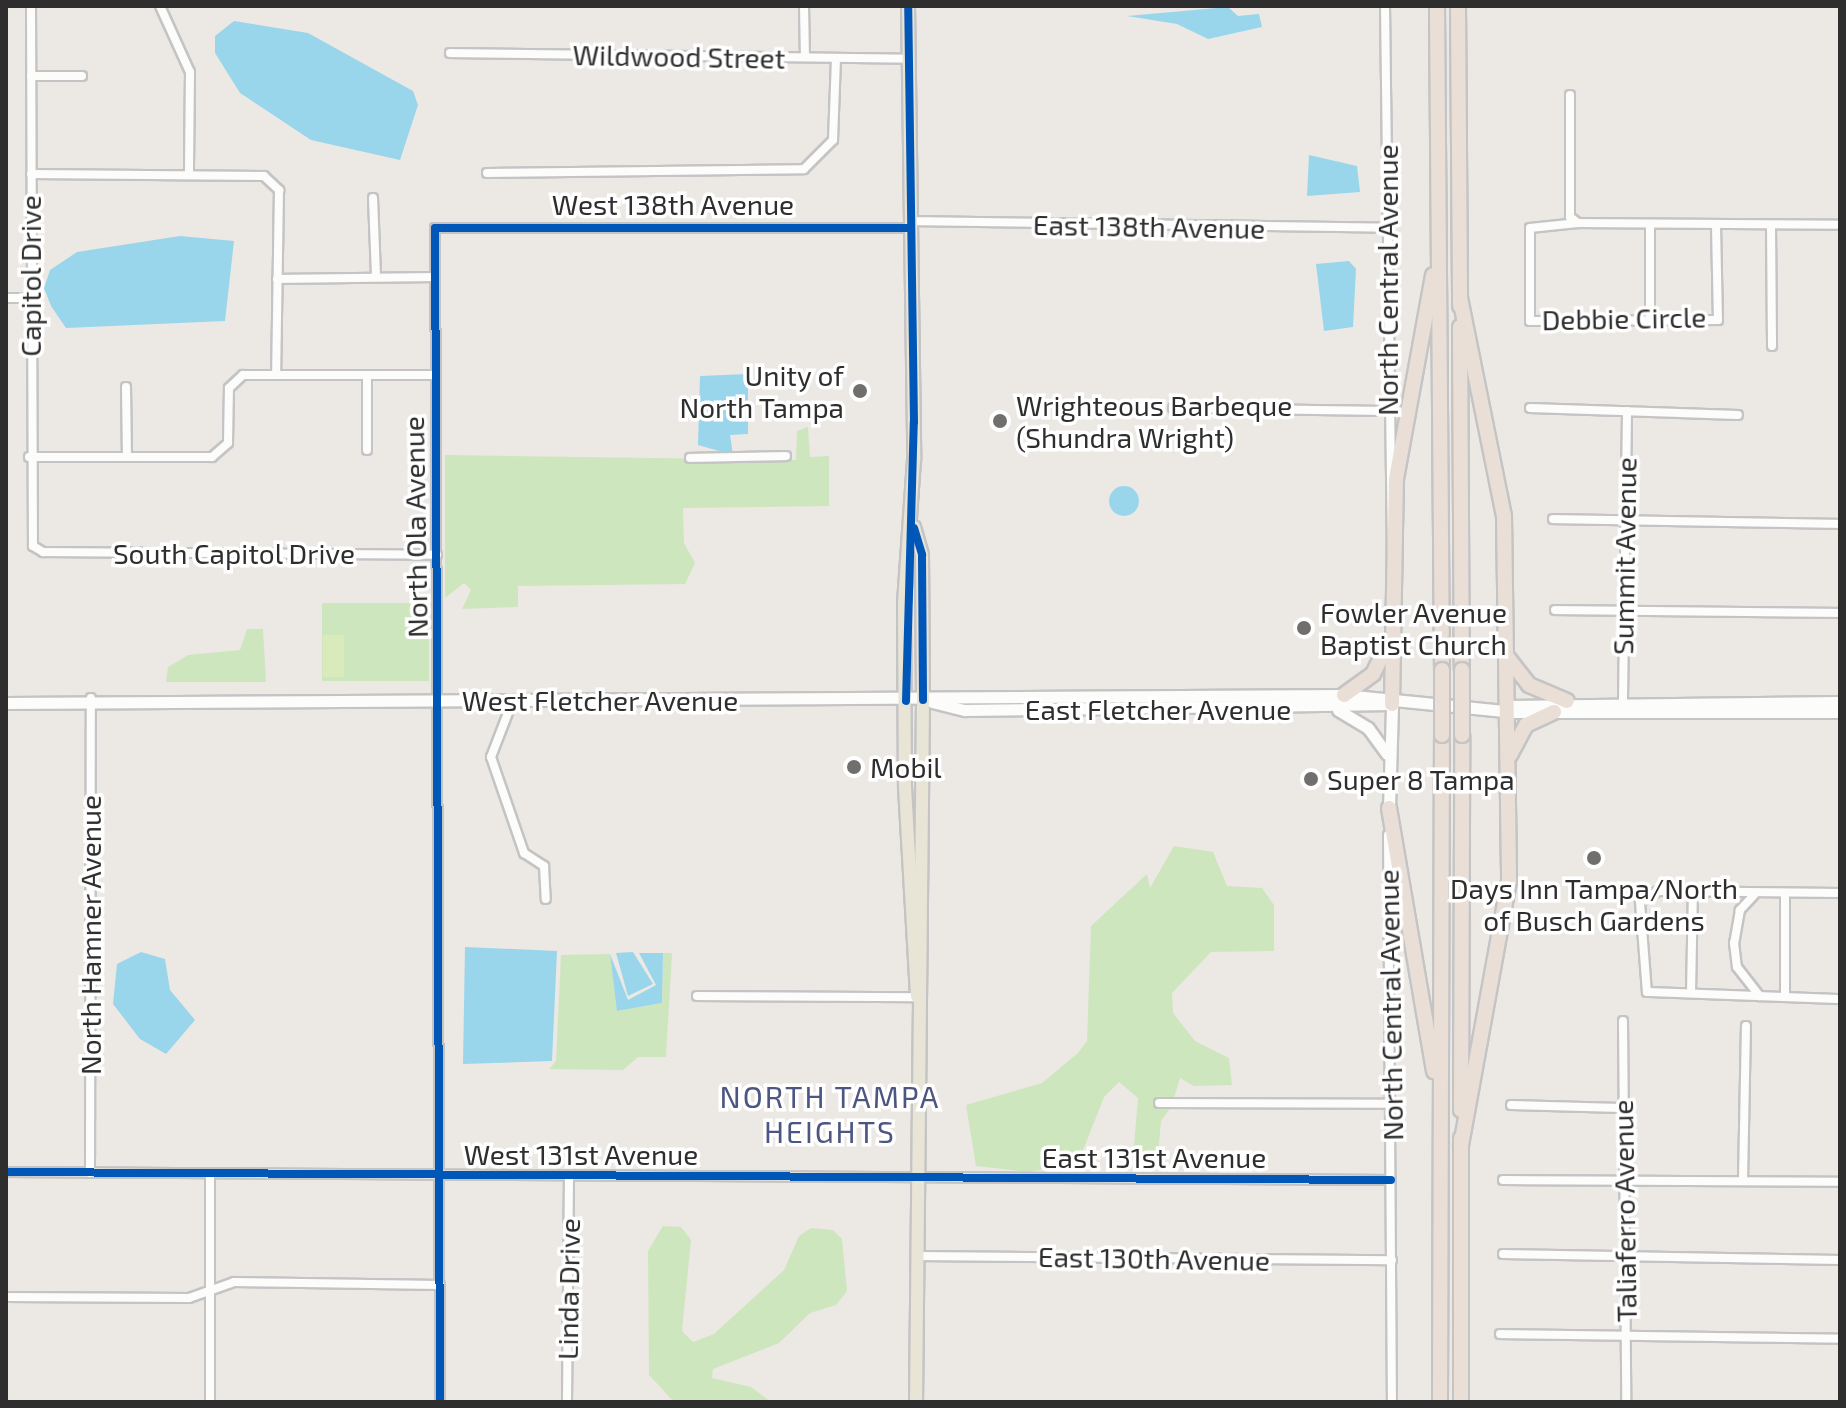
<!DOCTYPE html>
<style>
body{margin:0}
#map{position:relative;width:1846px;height:1408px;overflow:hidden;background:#ece8e4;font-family:"Exo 2",sans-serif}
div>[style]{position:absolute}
.green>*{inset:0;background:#cee6be}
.pitch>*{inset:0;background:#d9eabb}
.water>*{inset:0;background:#99d6ec}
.round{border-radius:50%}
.roads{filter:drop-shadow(2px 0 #c5c4c5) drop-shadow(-2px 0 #c5c4c5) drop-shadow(0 2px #c5c4c5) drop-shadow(0 -2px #c5c4c5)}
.minor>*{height:8px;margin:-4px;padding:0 4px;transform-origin:4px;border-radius:4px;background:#fcfcfb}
.secondary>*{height:11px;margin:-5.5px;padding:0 5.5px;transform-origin:5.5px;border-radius:5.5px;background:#fcfcfb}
.primary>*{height:12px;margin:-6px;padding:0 6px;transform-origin:6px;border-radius:6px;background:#e8e4d6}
.motorway>*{height:14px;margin:-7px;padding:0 7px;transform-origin:7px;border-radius:7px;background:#eadfd6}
.bridges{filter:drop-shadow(2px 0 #c6c5c4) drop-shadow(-2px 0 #c6c5c4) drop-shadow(0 2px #c6c5c4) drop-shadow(0 -2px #c6c5c4)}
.motorway-bridge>*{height:14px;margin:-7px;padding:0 7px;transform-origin:7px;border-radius:7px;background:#eadfd6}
.cycleway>*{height:8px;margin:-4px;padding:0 4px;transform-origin:4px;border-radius:4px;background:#0057b8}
.dots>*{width:22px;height:22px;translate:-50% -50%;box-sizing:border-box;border:4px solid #fff;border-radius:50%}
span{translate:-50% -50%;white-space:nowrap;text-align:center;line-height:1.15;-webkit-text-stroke:7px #fff;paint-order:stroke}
.street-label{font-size:28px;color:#2e2e2e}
.poi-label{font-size:28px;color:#2e2e2e}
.right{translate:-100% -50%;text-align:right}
.left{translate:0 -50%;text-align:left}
.neighbourhood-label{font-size:30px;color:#4d5680;letter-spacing:2px}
.frame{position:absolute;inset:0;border:8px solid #2e2e2e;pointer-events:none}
</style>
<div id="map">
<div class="green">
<div style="clip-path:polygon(808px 427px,810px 457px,829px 456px,829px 506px,683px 508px,684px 543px,695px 563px,685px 584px,518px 586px,518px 607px,462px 609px,471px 590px,464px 583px,445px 598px,445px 455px,796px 460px,797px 431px)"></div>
<div style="clip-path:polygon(322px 603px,429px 603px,429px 681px,322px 681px)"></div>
<div style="clip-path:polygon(247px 629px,263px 629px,266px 682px,166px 682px,168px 667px,188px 655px,240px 650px)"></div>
<div style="clip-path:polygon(1174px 846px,1213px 852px,1227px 886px,1262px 888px,1274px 905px,1274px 951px,1211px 952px,1172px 993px,1173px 1013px,1195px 1041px,1229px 1058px,1232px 1085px,1194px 1086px,1180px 1078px,1174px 1098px,1155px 1098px,1155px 1107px,1171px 1107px,1161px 1121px,1157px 1166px,1145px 1170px,1133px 1157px,1138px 1098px,1119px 1082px,1104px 1097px,1078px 1163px,1028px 1172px,976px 1166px,966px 1105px,1042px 1083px,1078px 1053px,1087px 1041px,1091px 926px,1147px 874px,1150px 888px)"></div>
<div style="clip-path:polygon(663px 953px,672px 953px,666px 1057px,638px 1057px,623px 1070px,549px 1069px,556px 1061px,561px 955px,610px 954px,618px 1011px,662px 1003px)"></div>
<div style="clip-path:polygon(663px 1226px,681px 1227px,691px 1240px,682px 1331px,693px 1342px,714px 1334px,784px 1270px,799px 1236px,811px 1228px,833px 1230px,842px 1239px,847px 1291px,836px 1305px,810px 1313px,779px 1343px,713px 1369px,712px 1378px,751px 1387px,771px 1402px,674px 1402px,649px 1375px,648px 1251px)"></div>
</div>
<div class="pitch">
<div style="clip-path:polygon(323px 635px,344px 635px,344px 677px,323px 677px)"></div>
</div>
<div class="water">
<div style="clip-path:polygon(1228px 7px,1238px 16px,1259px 14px,1262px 27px,1208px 39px,1177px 24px,1127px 16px)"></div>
<div style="clip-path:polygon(234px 21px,308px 33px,413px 91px,418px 105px,400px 160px,311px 140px,240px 93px,215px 53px,215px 36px)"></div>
<div style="clip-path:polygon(1309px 155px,1357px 166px,1360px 192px,1307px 196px)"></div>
<div style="clip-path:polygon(180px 236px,234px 241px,225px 321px,66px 328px,51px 306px,44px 288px,50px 270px,77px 252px)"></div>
<div style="clip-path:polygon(1349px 261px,1356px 269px,1353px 327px,1324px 331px,1316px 264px)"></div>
<div style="clip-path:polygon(748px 374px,748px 434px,730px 435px,733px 455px,698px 445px,700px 376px)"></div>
<div class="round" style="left:1109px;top:486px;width:30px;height:30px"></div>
<div style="clip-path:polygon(465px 947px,557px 951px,552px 1061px,463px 1064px)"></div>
<div style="clip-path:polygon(141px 952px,165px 959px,170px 990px,195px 1020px,166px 1054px,140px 1039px,113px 1004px,117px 964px)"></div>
<div style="clip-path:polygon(633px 952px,653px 984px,628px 996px,616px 953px)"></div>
<div style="clip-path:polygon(639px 953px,663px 953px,662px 1003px,617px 1011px,610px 954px,628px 1000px,656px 985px)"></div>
</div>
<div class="roads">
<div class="minor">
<div style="left:31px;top:6px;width:540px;rotate:89.79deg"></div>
<div style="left:33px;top:546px;width:12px;rotate:31deg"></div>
<div style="left:43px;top:552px;width:394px;rotate:0.4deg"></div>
<div style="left:160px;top:6px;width:72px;rotate:65.6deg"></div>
<div style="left:190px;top:72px;width:101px;rotate:90.6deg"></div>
<div style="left:804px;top:6px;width:51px;rotate:88.9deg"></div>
<div style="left:1385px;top:6px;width:546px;rotate:89.27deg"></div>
<div style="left:450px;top:53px;width:459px;rotate:0.7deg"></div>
<div style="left:31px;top:76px;width:51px"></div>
<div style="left:1570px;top:95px;width:122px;rotate:90deg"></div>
<div style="left:1570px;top:217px;width:10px;rotate:37deg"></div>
<div style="left:487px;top:173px;width:317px;rotate:-0.7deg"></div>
<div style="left:804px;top:169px;width:41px;rotate:-45deg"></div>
<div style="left:833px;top:140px;width:82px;rotate:-87.9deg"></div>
<div style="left:31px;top:174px;width:233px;rotate:0.5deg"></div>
<div style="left:264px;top:176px;width:21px;rotate:43deg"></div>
<div style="left:279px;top:190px;width:185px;rotate:90.9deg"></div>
<div style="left:373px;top:198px;width:79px;rotate:87.8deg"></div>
<div style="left:911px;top:221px;width:477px;rotate:0.8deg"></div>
<div style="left:1650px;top:224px;width:95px;rotate:90deg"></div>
<div style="left:1716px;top:226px;width:94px;rotate:88.8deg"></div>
<div style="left:1718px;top:320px;width:188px;rotate:179.7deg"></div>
<div style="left:1530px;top:321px;width:93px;rotate:-90deg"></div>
<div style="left:1530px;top:228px;width:48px;rotate:-5.9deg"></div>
<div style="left:1578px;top:223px;width:262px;rotate:0.4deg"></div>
<div style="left:1771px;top:227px;width:119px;rotate:89.5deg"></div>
<div style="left:277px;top:279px;width:156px;rotate:-0.7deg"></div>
<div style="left:6px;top:298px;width:24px"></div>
<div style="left:367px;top:375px;width:75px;rotate:90deg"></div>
<div style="left:126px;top:387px;width:70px;rotate:89.2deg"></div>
<div style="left:1173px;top:408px;width:214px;rotate:0.8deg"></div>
<div style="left:1530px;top:408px;width:208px;rotate:1.9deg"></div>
<div style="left:29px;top:457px;width:183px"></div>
<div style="left:212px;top:457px;width:21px;rotate:-41deg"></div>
<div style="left:228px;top:443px;width:55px;rotate:-89deg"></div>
<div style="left:229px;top:388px;width:19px;rotate:-43deg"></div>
<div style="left:243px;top:375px;width:192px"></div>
<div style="left:690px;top:458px;width:96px;rotate:-1.2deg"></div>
<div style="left:1553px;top:519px;width:287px;rotate:1deg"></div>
<div style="left:1555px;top:610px;width:285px;rotate:0.6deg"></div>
<div style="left:513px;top:700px;width:61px;rotate:111.1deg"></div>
<div style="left:491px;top:757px;width:102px;rotate:71deg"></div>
<div style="left:524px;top:853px;width:24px;rotate:33deg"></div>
<div style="left:544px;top:866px;width:33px;rotate:87deg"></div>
<div style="left:1623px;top:700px;width:289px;rotate:-89.2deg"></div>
<div style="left:1388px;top:835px;width:567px;rotate:89.6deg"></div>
<div style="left:1840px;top:893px;width:182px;rotate:-179.4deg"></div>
<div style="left:1658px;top:891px;width:21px;rotate:149deg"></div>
<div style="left:1640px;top:902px;width:90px;rotate:85.6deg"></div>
<div style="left:1647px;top:992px;width:193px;rotate:2.1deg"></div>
<div style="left:1785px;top:894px;width:103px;rotate:90deg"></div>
<div style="left:1754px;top:895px;width:21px;rotate:133deg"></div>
<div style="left:1740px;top:910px;width:34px;rotate:100deg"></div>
<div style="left:1734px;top:943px;width:24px;rotate:83deg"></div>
<div style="left:1737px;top:967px;width:37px;rotate:52deg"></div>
<div style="left:1691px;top:993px;width:100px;rotate:-88.9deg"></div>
<div style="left:697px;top:996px;width:220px;rotate:0.3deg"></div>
<div style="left:1623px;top:1021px;width:381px;rotate:89.5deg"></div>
<div style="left:1159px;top:1103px;width:232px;rotate:0.2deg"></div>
<div style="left:1511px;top:1105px;width:110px;rotate:1.6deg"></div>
<div style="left:6px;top:1172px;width:1385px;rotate:0.33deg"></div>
<div style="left:90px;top:1173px;width:475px;rotate:-89.9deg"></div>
<div style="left:210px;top:1173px;width:229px;rotate:90deg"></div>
<div style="left:1503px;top:1180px;width:337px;rotate:0.3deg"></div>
<div style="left:1743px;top:1181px;width:155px;rotate:-88.9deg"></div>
<div style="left:1503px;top:1254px;width:337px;rotate:1deg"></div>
<div style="left:916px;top:1256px;width:476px;rotate:0.5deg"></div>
<div style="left:6px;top:1297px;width:183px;rotate:0.3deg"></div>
<div style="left:189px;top:1298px;width:48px;rotate:-19.6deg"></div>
<div style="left:234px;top:1282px;width:206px;rotate:0.8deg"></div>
<div style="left:1500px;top:1334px;width:340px;rotate:0.8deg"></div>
<div style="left:440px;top:1402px;width:1174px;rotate:-90.24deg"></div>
<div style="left:435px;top:228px;width:476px"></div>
<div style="left:567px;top:1402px;width:226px;rotate:-89.5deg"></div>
</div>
<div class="secondary">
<div style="left:932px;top:702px;width:34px;rotate:14deg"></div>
<div style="left:965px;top:710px;width:427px;rotate:-0.8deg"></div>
<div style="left:6px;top:703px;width:1338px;rotate:-0.34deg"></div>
<div style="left:1344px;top:695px;width:171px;rotate:5.7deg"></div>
<div style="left:1514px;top:712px;width:326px"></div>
<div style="left:1506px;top:706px;width:334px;rotate:-0.7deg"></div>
<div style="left:1338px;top:710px;width:35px;rotate:31deg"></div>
<div style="left:1368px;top:728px;width:32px;rotate:54deg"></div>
<div style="left:1389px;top:808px;width:104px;rotate:-88.3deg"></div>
</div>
<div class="primary">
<div style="left:908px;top:6px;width:454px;rotate:89.2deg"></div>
<div style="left:914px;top:460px;width:144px;rotate:94deg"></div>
<div style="left:904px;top:604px;width:183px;rotate:89.7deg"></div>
<div style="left:905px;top:787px;width:210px;rotate:86.7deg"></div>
<div style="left:914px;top:527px;width:29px;rotate:74deg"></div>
<div style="left:922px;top:555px;width:145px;rotate:89.6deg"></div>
<div style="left:923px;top:700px;width:702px;rotate:90.57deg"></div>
</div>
<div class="motorway">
<div style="left:1437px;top:6px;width:664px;rotate:89.57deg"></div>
<div style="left:1458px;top:6px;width:300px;rotate:89.6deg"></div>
<div style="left:1460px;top:298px;width:222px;rotate:78.6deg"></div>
<div style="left:1504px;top:516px;width:365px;rotate:89.2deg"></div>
<div style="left:1509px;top:881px;width:268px;rotate:100.3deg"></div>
<div style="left:1460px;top:327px;width:343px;rotate:89.7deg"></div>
<div style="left:1508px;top:658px;width:34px;rotate:52deg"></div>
<div style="left:1529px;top:685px;width:41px;rotate:22.8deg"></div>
<div style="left:1344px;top:695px;width:36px;rotate:-36deg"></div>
<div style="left:1373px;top:674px;width:32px;rotate:-64deg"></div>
<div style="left:1392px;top:704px;width:225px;rotate:-89deg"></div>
<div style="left:1396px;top:479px;width:207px;rotate:-79.7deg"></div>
<div style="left:1510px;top:755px;width:34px;rotate:-62deg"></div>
<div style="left:1526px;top:725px;width:31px;rotate:-25deg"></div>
<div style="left:1389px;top:808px;width:267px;rotate:80.3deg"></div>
<div style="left:1461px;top:1110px;width:375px;rotate:-89.8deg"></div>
<div style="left:1440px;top:1402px;width:667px;rotate:-89.83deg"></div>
<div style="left:1461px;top:1402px;width:264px;rotate:-90deg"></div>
</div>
</div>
<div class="bridges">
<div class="motorway-bridge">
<div style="left:1442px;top:670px;width:65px;rotate:90deg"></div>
<div style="left:1462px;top:670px;width:65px;rotate:90deg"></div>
</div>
</div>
<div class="cycleway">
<div style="left:914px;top:528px;width:28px;rotate:73deg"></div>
<div style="left:922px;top:555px;width:145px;rotate:89.6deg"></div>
<div style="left:906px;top:701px;width:279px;rotate:-88.4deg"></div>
<div style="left:914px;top:422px;width:416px;rotate:-90.8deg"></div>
<div style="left:6px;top:1172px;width:1385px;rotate:0.33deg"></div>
<div style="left:440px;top:1402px;width:1174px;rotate:-90.24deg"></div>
<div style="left:435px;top:228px;width:476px"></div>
</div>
<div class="dots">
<div style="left:860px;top:391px;background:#706f6e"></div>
<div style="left:1000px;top:421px;background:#706f6e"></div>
<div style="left:1304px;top:628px;background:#706f6e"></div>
<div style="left:854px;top:767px;background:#706f6e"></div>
<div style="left:1311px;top:779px;background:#706f6e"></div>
<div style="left:1594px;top:858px;background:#706f6e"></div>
</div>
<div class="street-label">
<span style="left:679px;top:56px;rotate:1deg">Wildwood Street</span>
<span style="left:673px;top:204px">West 138th Avenue</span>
<span style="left:1149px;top:226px;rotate:1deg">East 138th Avenue</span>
<span style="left:30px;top:276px;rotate:-90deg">Capitol Drive</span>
<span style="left:1387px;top:280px;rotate:-90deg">North Central Avenue</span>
<span style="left:1624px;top:318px;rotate:-1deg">Debbie Circle</span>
<span style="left:415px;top:527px;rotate:-91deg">North Ola Avenue</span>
<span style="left:234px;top:553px">South Capitol Drive</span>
<span style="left:1624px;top:556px;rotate:-89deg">Summit Avenue</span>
<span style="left:600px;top:700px">West Fletcher Avenue</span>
<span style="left:1158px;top:709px">East Fletcher Avenue</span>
<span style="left:90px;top:935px;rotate:-90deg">North Hamner Avenue</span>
<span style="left:1390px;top:1005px;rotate:-91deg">North Central Avenue</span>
<span style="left:581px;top:1154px">West 131st Avenue</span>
<span style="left:1154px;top:1157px">East 131st Avenue</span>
<span style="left:1624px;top:1211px;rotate:-91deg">Taliaferro Avenue</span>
<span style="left:1154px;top:1258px;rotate:1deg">East 130th Avenue</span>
<span style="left:568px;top:1289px;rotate:-89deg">Linda Drive</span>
</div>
<div class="poi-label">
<span class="right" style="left:844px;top:391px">Unity of<br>North Tampa</span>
<span class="left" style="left:1016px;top:421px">Wrighteous Barbeque<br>(Shundra Wright)</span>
<span class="left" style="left:1320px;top:628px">Fowler Avenue<br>Baptist Church</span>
<span class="left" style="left:870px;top:767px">Mobil</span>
<span class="left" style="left:1327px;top:779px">Super 8 Tampa</span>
<span style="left:1594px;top:904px">Days Inn Tampa/North<br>of Busch Gardens</span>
</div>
<div class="neighbourhood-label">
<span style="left:830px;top:1113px">NORTH TAMPA<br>HEIGHTS</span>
</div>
<div class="frame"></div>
</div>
